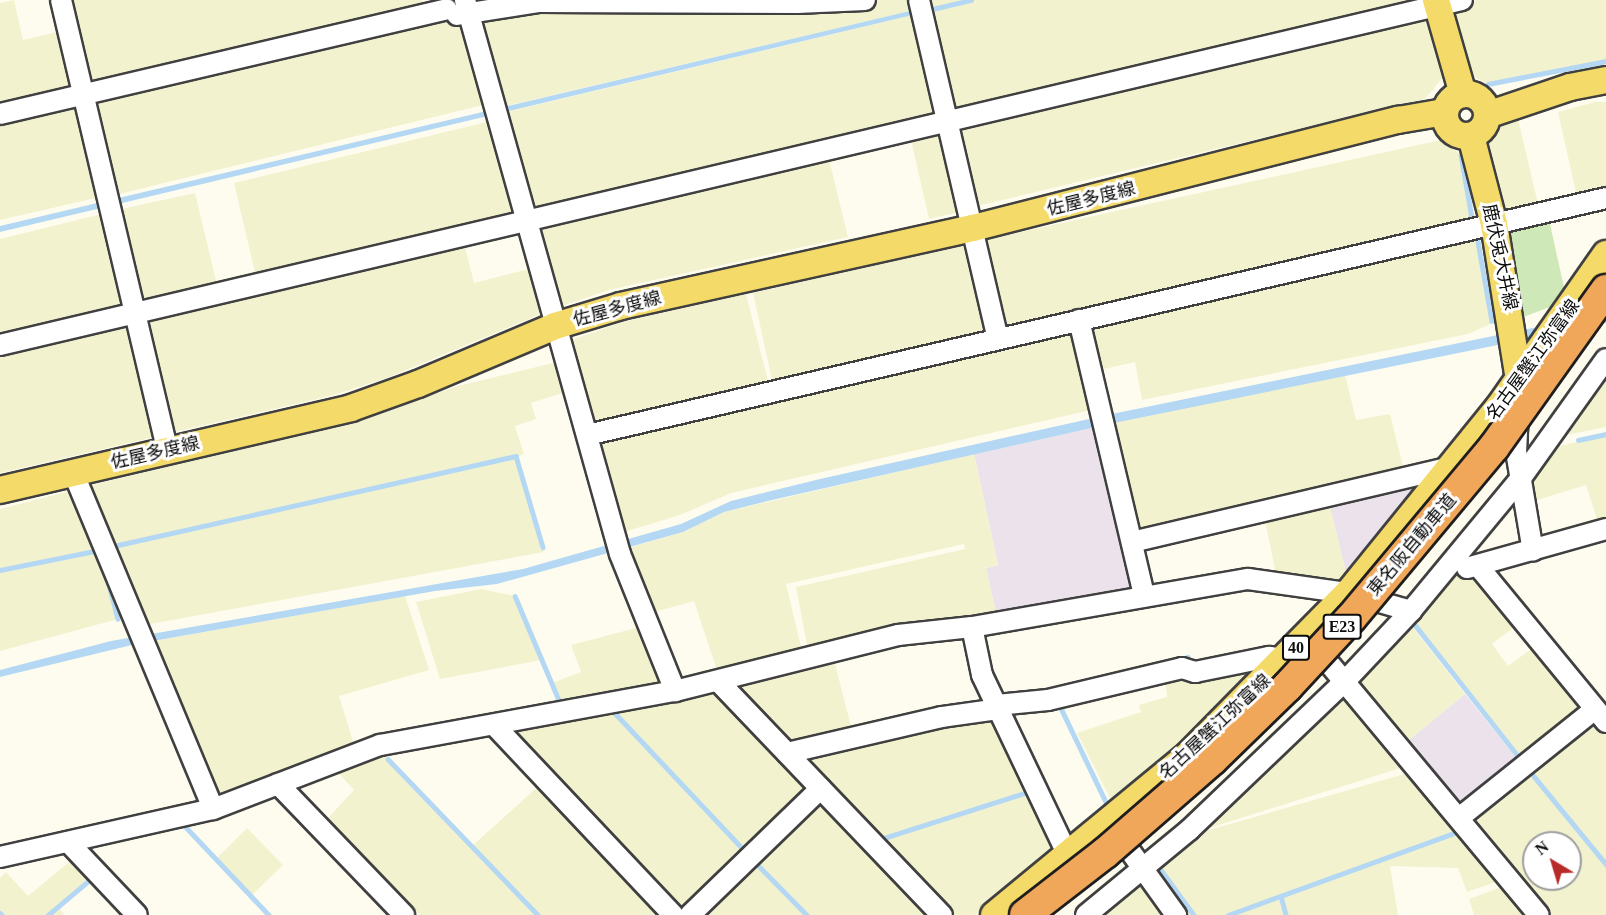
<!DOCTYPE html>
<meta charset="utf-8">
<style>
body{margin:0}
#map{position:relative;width:1606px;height:915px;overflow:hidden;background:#fefcee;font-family:"Times New Roman","Noto Sans JP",serif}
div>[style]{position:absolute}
.industrial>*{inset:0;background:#ebe2ec}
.farmland>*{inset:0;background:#f3f2cf}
.green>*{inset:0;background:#cee8b8}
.water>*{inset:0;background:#b4d8f4}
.stream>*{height:4.5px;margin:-2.25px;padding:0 2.25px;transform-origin:2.25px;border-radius:2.25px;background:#b4d8f4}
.roads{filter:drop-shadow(2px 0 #404040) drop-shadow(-2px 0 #404040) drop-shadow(0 2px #404040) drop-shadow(0 -2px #404040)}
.minor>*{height:20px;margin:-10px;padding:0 10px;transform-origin:10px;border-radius:10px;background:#fff}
.major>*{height:26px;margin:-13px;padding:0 13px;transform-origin:13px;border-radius:13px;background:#f4da68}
.major>.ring{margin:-13px;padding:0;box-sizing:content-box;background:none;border:26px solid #f4da68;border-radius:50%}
.bridges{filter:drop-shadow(2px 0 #1e1e1e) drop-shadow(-2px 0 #1e1e1e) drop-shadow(0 2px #1e1e1e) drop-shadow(0 -2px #1e1e1e)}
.highway-bridge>*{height:30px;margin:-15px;padding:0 15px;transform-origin:15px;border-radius:15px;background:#f0a75a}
span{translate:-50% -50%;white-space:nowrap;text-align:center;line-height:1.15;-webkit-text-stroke:6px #fff;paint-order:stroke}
.shield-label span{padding:2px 4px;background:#fff;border:2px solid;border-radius:4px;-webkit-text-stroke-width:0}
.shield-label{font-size:16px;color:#0d0d0d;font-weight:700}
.street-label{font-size:18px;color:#0d0d0d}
.north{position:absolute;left:1522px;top:831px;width:60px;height:60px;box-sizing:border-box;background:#fff;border:2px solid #9e9e9e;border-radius:50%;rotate:322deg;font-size:16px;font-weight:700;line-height:24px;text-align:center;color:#0d0d0d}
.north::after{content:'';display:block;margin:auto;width:21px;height:27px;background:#b92b29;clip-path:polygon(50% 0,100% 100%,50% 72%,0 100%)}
</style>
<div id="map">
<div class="industrial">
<div style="clip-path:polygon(1100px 426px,1139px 590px,997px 618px,986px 568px,998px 565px,974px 454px)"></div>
<div style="clip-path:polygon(1432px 475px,1347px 577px,1328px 499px)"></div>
<div style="clip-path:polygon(1465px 694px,1521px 764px,1464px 811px,1404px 744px)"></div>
</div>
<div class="farmland">
<div style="clip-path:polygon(14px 0,23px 40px,65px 30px,78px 87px,0 111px,0 3px)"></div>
<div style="clip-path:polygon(65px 0,421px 0,431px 6px,91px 90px)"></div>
<div style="clip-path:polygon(883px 0,908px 0,911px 11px,502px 107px,477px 16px,494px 11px)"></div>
<div style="clip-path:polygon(923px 0,1423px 0,952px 116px)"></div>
<div style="clip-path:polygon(1477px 0,1606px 0,1606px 61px,1488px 84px,1469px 74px,1454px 9px)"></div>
<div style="clip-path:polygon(442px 14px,460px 24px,483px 105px,111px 196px,88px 99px)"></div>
<div style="clip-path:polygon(917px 14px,941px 115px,534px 215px,503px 113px)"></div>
<div style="clip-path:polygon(1428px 17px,1443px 77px,1425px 99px,973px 207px,956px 120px)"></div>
<div style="clip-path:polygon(1595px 102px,1606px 102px,1606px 190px,1577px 197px,1558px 112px)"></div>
<div style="clip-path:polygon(81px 103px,101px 192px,96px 198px,0 220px,0 117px)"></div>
<div style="clip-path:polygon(1518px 119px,1539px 208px,1504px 215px,1488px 143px,1499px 123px)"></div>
<div style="clip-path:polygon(491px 121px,518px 215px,257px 281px,234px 183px)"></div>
<div style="clip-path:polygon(941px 124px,965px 211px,929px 219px,909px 131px)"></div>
<div style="clip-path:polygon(1441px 140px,1461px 155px,1473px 225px,1004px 334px,980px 241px)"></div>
<div style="clip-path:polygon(827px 151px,848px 237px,609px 290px,562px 306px,557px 302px,537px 220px)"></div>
<div style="clip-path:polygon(195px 193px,218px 289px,140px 307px,117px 210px)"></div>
<div style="clip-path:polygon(106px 213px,129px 306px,0 341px,0 239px)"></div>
<div style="clip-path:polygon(1476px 231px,1484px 261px,1493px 323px,1468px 334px,1142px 400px,1135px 362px,1095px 371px,1088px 320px)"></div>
<div style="clip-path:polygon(464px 242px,474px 283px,529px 269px,541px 309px,538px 315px,387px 378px,330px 396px,166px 434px,140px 323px,303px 285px,303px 280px)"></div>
<div style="clip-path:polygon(973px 243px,991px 336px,773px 384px,753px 293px)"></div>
<div style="clip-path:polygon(746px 294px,769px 385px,594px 429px,568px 341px,623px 322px)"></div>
<div style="clip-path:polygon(134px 325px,159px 436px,0 473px,0 357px)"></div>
<div style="clip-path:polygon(1074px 325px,1091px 410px,731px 493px,680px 515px,624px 532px,621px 530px,597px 439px)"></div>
<div style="clip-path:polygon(557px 362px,566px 392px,531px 403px,536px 419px,515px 426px,524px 454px,517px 457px,544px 552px,145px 625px,84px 487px,352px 423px,458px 386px)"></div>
<div style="clip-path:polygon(1606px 369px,1606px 427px,1561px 436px)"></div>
<div style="clip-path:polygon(1345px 374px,1356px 420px,1390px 414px,1405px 474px,1140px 536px,1109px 424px)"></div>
<div style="clip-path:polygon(1606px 436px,1606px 524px,1599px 525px,1586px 485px,1534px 501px,1528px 477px,1550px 448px)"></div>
<div style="clip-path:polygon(974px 454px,998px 565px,986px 568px,997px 618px,808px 650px,796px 587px,965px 549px,964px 544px,786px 584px,802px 651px,719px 676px,694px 601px,651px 613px,628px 548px,683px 532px,724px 512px)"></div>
<div style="clip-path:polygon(74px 490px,99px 550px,118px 619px,0 651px,0 509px)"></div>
<div style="clip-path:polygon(1328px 499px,1347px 577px,1338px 586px,1277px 579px,1264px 515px)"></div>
<div style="clip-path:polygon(1475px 572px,1517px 625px,1492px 644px,1508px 666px,1534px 647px,1585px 711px,1524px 761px,1412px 618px,1446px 578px)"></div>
<div style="clip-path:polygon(481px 589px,515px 596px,542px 660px,440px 679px,416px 602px)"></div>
<div style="clip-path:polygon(405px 596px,429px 670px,339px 696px,354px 745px,220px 800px,209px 791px,148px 642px)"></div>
<div style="clip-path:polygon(1410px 624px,1465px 694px,1404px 744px,1355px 685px,1355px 677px)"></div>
<div style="clip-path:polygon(640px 627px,663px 680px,656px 691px,562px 708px,552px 683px,581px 672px,571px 645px)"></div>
<div style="clip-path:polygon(833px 656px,853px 734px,792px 747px,730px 683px)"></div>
<div style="clip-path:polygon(1258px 669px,1180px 747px,1112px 802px,1077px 733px,1141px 712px,1139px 705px,1167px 697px,1165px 678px)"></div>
<div style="clip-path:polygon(716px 688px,811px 793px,681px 915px,507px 728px)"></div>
<div style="clip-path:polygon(1343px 688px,1410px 765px,1203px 830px)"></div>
<div style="clip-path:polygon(997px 714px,1059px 849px,975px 915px,949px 915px,799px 758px)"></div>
<div style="clip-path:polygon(evenodd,1592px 716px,1606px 734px,1606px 915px,1543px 915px,1468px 814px,1592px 716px,1534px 843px,1570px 843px,1570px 879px,1534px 879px,1534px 843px)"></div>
<div style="clip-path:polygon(381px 751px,472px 846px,543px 782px,669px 915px,420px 915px,328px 818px,354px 790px,333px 767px)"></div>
<div style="clip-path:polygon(1408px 773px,1418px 774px,1501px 880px,1467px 892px,1458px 868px,1390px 866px,1398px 915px,1182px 915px,1151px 870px,1188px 836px)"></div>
<div style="clip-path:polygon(817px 797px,937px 915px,694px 915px)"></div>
<div style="clip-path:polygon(247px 828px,283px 865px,251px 896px,216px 859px)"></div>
<div style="clip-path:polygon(75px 857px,93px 877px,58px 907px,65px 915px,0 915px,0 878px,6px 872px,28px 896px)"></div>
<div style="clip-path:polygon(1141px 877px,1171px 915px,1093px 915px)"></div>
<div style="clip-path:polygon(1507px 885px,1532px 915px,1474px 915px,1469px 899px)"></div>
</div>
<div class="green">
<div style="clip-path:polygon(1548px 215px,1565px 292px,1558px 304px,1521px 318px,1505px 223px)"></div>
</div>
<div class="water">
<div style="clip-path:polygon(908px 0,915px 0,917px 14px,0 232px,0 226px,910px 11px)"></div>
<div style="clip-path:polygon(1606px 313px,1606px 323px,1109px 424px,772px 500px,724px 512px,683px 532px,497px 584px,435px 591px,136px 644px,0 677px,0 670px,111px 641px,523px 569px,681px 524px,731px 501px,820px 479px,1107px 415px)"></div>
</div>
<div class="stream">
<div style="left:928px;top:10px;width:44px;rotate:-13.1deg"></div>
<div style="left:1488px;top:84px;width:120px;rotate:-11deg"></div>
<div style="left:1461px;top:155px;width:64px;rotate:80.1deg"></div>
<div style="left:1477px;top:236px;width:86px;rotate:80deg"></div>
<div style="left:1578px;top:440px;width:29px;rotate:-12deg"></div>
<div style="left:109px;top:547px;width:417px;rotate:-12.6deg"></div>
<div style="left:516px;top:456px;width:95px;rotate:73.5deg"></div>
<div style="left:0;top:570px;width:101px;rotate:-11.4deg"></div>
<div style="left:107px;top:577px;width:43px;rotate:75.3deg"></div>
<div style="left:515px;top:596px;width:121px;rotate:67.1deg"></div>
<div style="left:1412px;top:621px;width:178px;rotate:51.8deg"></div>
<div style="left:1298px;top:625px;width:30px;rotate:-45deg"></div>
<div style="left:1178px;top:660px;width:10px;rotate:-17deg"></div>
<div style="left:1060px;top:706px;width:111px;rotate:64.4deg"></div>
<div style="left:614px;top:712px;width:192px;rotate:46.7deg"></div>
<div style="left:388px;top:759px;width:216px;rotate:46.1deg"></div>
<div style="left:1528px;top:769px;width:123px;rotate:50.6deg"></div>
<div style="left:184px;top:825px;width:124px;rotate:46.6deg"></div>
<div style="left:878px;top:840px;width:161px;rotate:-17.8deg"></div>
<div style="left:753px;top:860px;width:77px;rotate:45.5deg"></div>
<div style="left:1162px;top:871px;width:54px;rotate:54deg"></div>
<div style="left:1281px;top:896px;width:20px;rotate:75deg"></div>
<div style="left:0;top:913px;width:3px;rotate:45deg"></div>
<div style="left:48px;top:915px;width:59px;rotate:-40.2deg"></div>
<div style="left:1228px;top:915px;width:250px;rotate:-19.9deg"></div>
</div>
<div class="roads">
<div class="minor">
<div style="left:61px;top:0;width:462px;rotate:76.7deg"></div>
<div style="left:465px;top:0;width:575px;rotate:74.37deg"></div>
<div style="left:620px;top:554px;width:148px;rotate:68.1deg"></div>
<div style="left:919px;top:0;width:348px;rotate:76.9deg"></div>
<div style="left:457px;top:15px;width:82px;rotate:-9.1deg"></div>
<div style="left:538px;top:2px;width:259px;rotate:0.2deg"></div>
<div style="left:797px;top:3px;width:68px;rotate:-2.5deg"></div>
<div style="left:0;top:114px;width:459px;rotate:-13.2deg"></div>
<div style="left:1079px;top:320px;width:284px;rotate:76.7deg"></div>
<div style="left:0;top:345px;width:1502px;rotate:-13.28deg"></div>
<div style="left:1518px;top:414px;width:37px;rotate:93deg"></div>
<div style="left:1516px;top:451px;width:101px;rotate:80.4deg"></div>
<div style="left:587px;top:435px;width:1046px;rotate:-13.09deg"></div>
<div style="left:73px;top:472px;width:365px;rotate:67.4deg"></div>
<div style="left:1132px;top:542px;width:330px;rotate:-13.2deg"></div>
<div style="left:1478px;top:566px;width:202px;rotate:50.6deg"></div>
<div style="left:1467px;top:568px;width:144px;rotate:-15.7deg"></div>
<div style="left:972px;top:627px;width:49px;rotate:78.2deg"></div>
<div style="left:982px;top:675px;width:202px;rotate:64.5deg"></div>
<div style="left:1312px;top:643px;width:354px;rotate:50.2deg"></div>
<div style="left:718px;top:681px;width:324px;rotate:46.3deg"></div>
<div style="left:997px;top:705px;width:51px;rotate:-5.6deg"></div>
<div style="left:1048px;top:700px;width:138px;rotate:-13.4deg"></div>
<div style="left:1182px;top:668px;width:14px;rotate:17deg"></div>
<div style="left:1195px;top:672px;width:76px;rotate:-11.5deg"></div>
<div style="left:1269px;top:657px;width:16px;rotate:7deg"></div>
<div style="left:495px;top:726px;width:260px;rotate:46.7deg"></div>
<div style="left:787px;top:753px;width:159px;rotate:-13.1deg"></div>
<div style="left:942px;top:717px;width:57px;rotate:-8.1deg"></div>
<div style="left:278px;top:784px;width:182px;rotate:46.1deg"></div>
<div style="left:1459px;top:818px;width:174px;rotate:-38.7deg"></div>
<div style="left:1115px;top:830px;width:105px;rotate:54.3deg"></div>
<div style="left:68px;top:842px;width:100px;rotate:46.6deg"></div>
<div style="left:0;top:857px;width:218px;rotate:-12.7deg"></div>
<div style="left:213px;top:809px;width:179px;rotate:-21deg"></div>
<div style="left:380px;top:745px;width:300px;rotate:-10.4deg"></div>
<div style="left:675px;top:691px;width:230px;rotate:-14.1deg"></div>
<div style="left:898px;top:635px;width:74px;rotate:-6.2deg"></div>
<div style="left:972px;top:627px;width:280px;rotate:-9.9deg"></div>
<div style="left:1248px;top:579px;width:101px;rotate:8deg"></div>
<div style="left:1348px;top:593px;width:66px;rotate:15.9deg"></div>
<div style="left:690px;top:915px;width:182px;rotate:-44.1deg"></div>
<div style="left:1086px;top:915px;width:134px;rotate:-39.5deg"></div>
<div style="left:1189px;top:830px;width:217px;rotate:-43.7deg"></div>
<div style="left:1346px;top:680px;width:95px;rotate:-46.7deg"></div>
<div style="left:1411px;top:611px;width:173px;rotate:-50.4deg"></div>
<div style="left:1521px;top:478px;width:146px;rotate:-54.5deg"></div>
</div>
<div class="major">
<div style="left:1436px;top:0;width:98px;rotate:74deg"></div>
<div class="ring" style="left:1445px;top:94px;width:16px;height:16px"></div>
<div style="left:1487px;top:115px;width:88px;rotate:-18.6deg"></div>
<div style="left:1570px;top:87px;width:37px;rotate:-11deg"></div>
<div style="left:1471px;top:136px;width:91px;rotate:75.4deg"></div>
<div style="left:1494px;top:224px;width:158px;rotate:80.9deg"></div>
<div style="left:0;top:490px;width:360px;rotate:-13.1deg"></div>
<div style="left:351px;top:408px;width:71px;rotate:-19.7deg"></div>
<div style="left:418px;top:384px;width:149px;rotate:-22.9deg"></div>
<div style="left:555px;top:326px;width:69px;rotate:-16.9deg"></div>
<div style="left:621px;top:306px;width:361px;rotate:-12.5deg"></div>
<div style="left:973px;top:228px;width:439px;rotate:-14.3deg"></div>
<div style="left:1398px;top:120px;width:48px;rotate:-9.7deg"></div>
<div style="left:994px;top:915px;width:250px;rotate:-39.5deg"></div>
<div style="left:1187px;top:756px;width:229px;rotate:-45.4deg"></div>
<div style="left:1348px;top:593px;width:238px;rotate:-51deg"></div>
<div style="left:1498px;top:408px;width:188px;rotate:-55deg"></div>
</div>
</div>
<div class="bridges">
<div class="highway-bridge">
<div style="left:1025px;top:915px;width:101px;rotate:-37.8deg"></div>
<div style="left:1105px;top:853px;width:142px;rotate:-41deg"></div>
<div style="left:1212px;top:760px;width:105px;rotate:-44.2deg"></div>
<div style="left:1287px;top:687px;width:94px;rotate:-47.2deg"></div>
<div style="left:1351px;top:618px;width:223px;rotate:-50.1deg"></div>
<div style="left:1494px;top:447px;width:193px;rotate:-54.5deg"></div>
</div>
</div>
<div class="shield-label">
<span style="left:1342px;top:627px">E23</span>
<span style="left:1296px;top:648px">40</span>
</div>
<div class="street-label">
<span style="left:1091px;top:199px;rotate:-14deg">佐屋多度線</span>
<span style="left:1500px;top:257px;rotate:78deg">鹿伏兎大井線</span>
<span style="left:617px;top:309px;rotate:-15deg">佐屋多度線</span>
<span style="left:1533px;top:360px;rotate:-54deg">名古屋蟹江弥富線</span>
<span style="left:155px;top:453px;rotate:-13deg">佐屋多度線</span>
<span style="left:1412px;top:545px;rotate:-50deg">東名阪自動車道</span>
<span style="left:1215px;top:727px;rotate:-43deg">名古屋蟹江弥富線</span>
</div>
<div class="north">N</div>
</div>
